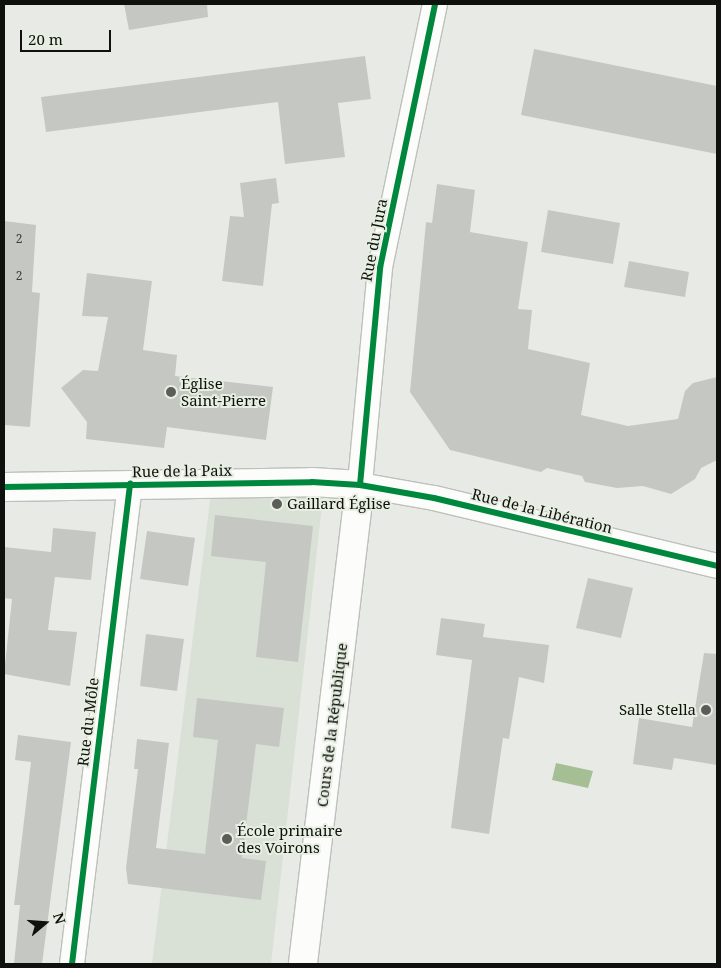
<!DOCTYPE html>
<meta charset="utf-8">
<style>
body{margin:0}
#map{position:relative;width:721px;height:968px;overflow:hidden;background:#e8ebe5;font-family:"Noto Serif",serif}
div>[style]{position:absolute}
.built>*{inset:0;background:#d9e0d5}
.water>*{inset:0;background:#a5be94}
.building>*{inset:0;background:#c5c7c3}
.roads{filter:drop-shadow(1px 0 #bdc0bb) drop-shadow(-1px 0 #bdc0bb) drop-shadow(0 1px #bdc0bb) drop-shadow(0 -1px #bdc0bb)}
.street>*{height:24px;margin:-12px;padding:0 12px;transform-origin:12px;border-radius:12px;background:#fcfcfb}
.secondary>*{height:28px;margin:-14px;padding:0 14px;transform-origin:14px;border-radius:14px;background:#fcfcfb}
.cycleway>*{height:6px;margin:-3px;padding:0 3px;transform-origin:3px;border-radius:3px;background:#00873e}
.dots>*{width:14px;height:14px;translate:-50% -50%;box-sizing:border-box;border:2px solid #e7eee2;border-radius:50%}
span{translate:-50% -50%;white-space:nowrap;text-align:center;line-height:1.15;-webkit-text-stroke:4px #e7eee2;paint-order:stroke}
.number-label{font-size:12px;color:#3c3e3a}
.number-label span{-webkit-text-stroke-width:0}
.street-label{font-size:15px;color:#0f110d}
.poi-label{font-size:15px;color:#0f110d}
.left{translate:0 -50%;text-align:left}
.right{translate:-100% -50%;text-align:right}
.frame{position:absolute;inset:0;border:5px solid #0f110d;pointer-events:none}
.north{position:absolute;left:20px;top:898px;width:50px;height:50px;-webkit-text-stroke:4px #e7eee2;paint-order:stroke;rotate:72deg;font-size:14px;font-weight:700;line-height:20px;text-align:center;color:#0f110d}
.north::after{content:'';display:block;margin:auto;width:18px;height:22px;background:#0f110d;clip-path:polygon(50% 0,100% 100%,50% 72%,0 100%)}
.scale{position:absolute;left:20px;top:30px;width:91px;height:22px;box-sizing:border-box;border:2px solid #0f110d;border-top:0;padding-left:6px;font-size:15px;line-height:18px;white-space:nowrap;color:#0f110d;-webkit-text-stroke:4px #e7eee2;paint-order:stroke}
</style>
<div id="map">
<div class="built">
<div style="clip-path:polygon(211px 493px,323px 496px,271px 964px,152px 964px)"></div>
</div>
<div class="water">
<div style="clip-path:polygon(556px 763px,593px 771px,588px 788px,552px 780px)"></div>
</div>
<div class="building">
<div style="clip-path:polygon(124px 4px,207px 4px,208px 17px,129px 30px)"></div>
<div style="clip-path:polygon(534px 49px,717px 86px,717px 154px,521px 115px)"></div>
<div style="clip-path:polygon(365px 56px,371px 99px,338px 103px,345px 157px,285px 164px,278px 102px,46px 132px,41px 97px)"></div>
<div style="clip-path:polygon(276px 178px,279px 203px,272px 204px,263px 286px,222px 281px,230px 216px,244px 217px,240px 183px)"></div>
<div style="clip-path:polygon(437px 184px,475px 190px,470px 232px,528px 242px,518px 309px,532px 310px,528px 349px,590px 363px,581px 415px,628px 426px,678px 419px,685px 391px,693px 383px,717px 377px,717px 460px,701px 468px,695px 479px,671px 494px,643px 486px,617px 488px,585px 482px,582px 476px,547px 468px,541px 472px,450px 450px,410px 392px,426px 222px,432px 223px)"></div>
<div style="clip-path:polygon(548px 210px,620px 223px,613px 264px,541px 252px)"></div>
<div style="clip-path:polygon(4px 221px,36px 225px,32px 292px,40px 293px,30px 427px,4px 425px)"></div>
<div style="clip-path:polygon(629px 261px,689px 272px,685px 297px,624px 287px)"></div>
<div style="clip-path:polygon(87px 273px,152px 281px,143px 350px,177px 355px,175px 376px,273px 387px,266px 440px,167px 427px,164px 448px,86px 439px,87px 422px,61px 388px,83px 370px,98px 371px,108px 317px,82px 316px)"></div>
<div style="clip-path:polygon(215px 515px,313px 526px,298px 662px,256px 657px,266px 562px,211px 556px)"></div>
<div style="clip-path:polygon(53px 528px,96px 532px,91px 580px,55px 577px,48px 630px,77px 632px,70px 686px,4px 674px,12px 599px,4px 598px,4px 547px,51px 552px)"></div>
<div style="clip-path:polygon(147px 531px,195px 538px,188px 586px,140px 579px)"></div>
<div style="clip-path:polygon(588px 578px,633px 588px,621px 638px,576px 628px)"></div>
<div style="clip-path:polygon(441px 618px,485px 624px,483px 637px,549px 645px,544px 683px,519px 677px,509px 739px,503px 738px,489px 834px,451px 828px,472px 660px,436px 655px)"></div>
<div style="clip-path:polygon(146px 634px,184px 639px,177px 691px,140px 686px)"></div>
<div style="clip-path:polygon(704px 653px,717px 654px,717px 765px,674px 758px,672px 770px,633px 764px,639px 718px,692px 727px)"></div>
<div style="clip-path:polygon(197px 698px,284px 708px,279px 747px,256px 744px,242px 858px,266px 861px,261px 900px,128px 884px,126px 868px,138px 769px,134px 769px,137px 739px,169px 743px,156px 848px,205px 854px,218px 740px,193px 737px)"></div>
<div style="clip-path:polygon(18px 735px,71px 742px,42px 964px,14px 964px,20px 905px,14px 905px,31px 762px,15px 760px)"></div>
</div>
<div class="roads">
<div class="street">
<div style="left:435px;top:4px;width:270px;rotate:101.8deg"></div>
<div style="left:380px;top:268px;width:218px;rotate:95.3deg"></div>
<div style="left:360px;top:485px;width:75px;rotate:10deg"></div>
<div style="left:434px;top:498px;width:291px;rotate:13.5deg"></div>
<div style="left:72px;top:964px;width:484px;rotate:-83.1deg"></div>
</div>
<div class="secondary">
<div style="left:4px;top:487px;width:308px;rotate:-0.9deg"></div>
<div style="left:312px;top:482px;width:48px;rotate:3.6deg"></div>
<div style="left:360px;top:485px;width:482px;rotate:96.8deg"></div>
</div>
</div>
<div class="cycleway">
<div style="left:360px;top:485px;width:218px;rotate:-84.7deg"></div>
<div style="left:380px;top:268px;width:270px;rotate:-78.2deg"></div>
<div style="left:4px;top:487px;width:308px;rotate:-0.9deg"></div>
<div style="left:312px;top:482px;width:48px;rotate:3.6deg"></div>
<div style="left:360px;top:485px;width:75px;rotate:10deg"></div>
<div style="left:434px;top:498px;width:291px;rotate:13.5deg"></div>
<div style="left:72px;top:964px;width:484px;rotate:-83.1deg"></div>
</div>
<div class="dots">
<div style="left:171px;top:392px;background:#5b5d59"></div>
<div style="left:277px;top:504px;background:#5b5d59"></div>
<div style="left:706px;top:710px;background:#5b5d59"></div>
<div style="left:227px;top:839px;background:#5b5d59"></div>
</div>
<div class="number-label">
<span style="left:19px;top:239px">2</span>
<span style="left:19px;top:276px">2</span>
</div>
<div class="street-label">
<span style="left:374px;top:240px;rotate:-79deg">Rue du Jura</span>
<span style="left:182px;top:471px;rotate:-1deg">Rue de la Paix</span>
<span style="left:542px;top:511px;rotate:14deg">Rue de la Libération</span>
<span style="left:88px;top:722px;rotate:-83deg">Rue du Môle</span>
<span style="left:332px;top:725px;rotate:-83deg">Cours de la République</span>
</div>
<div class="poi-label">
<span class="left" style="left:181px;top:392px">Église<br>Saint-Pierre</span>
<span class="left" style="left:287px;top:504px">Gaillard Église</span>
<span class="right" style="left:696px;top:710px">Salle Stella</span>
<span class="left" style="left:237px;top:839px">École primaire<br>des Voirons</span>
</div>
<div class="frame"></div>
<div class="north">N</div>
<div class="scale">20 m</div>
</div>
